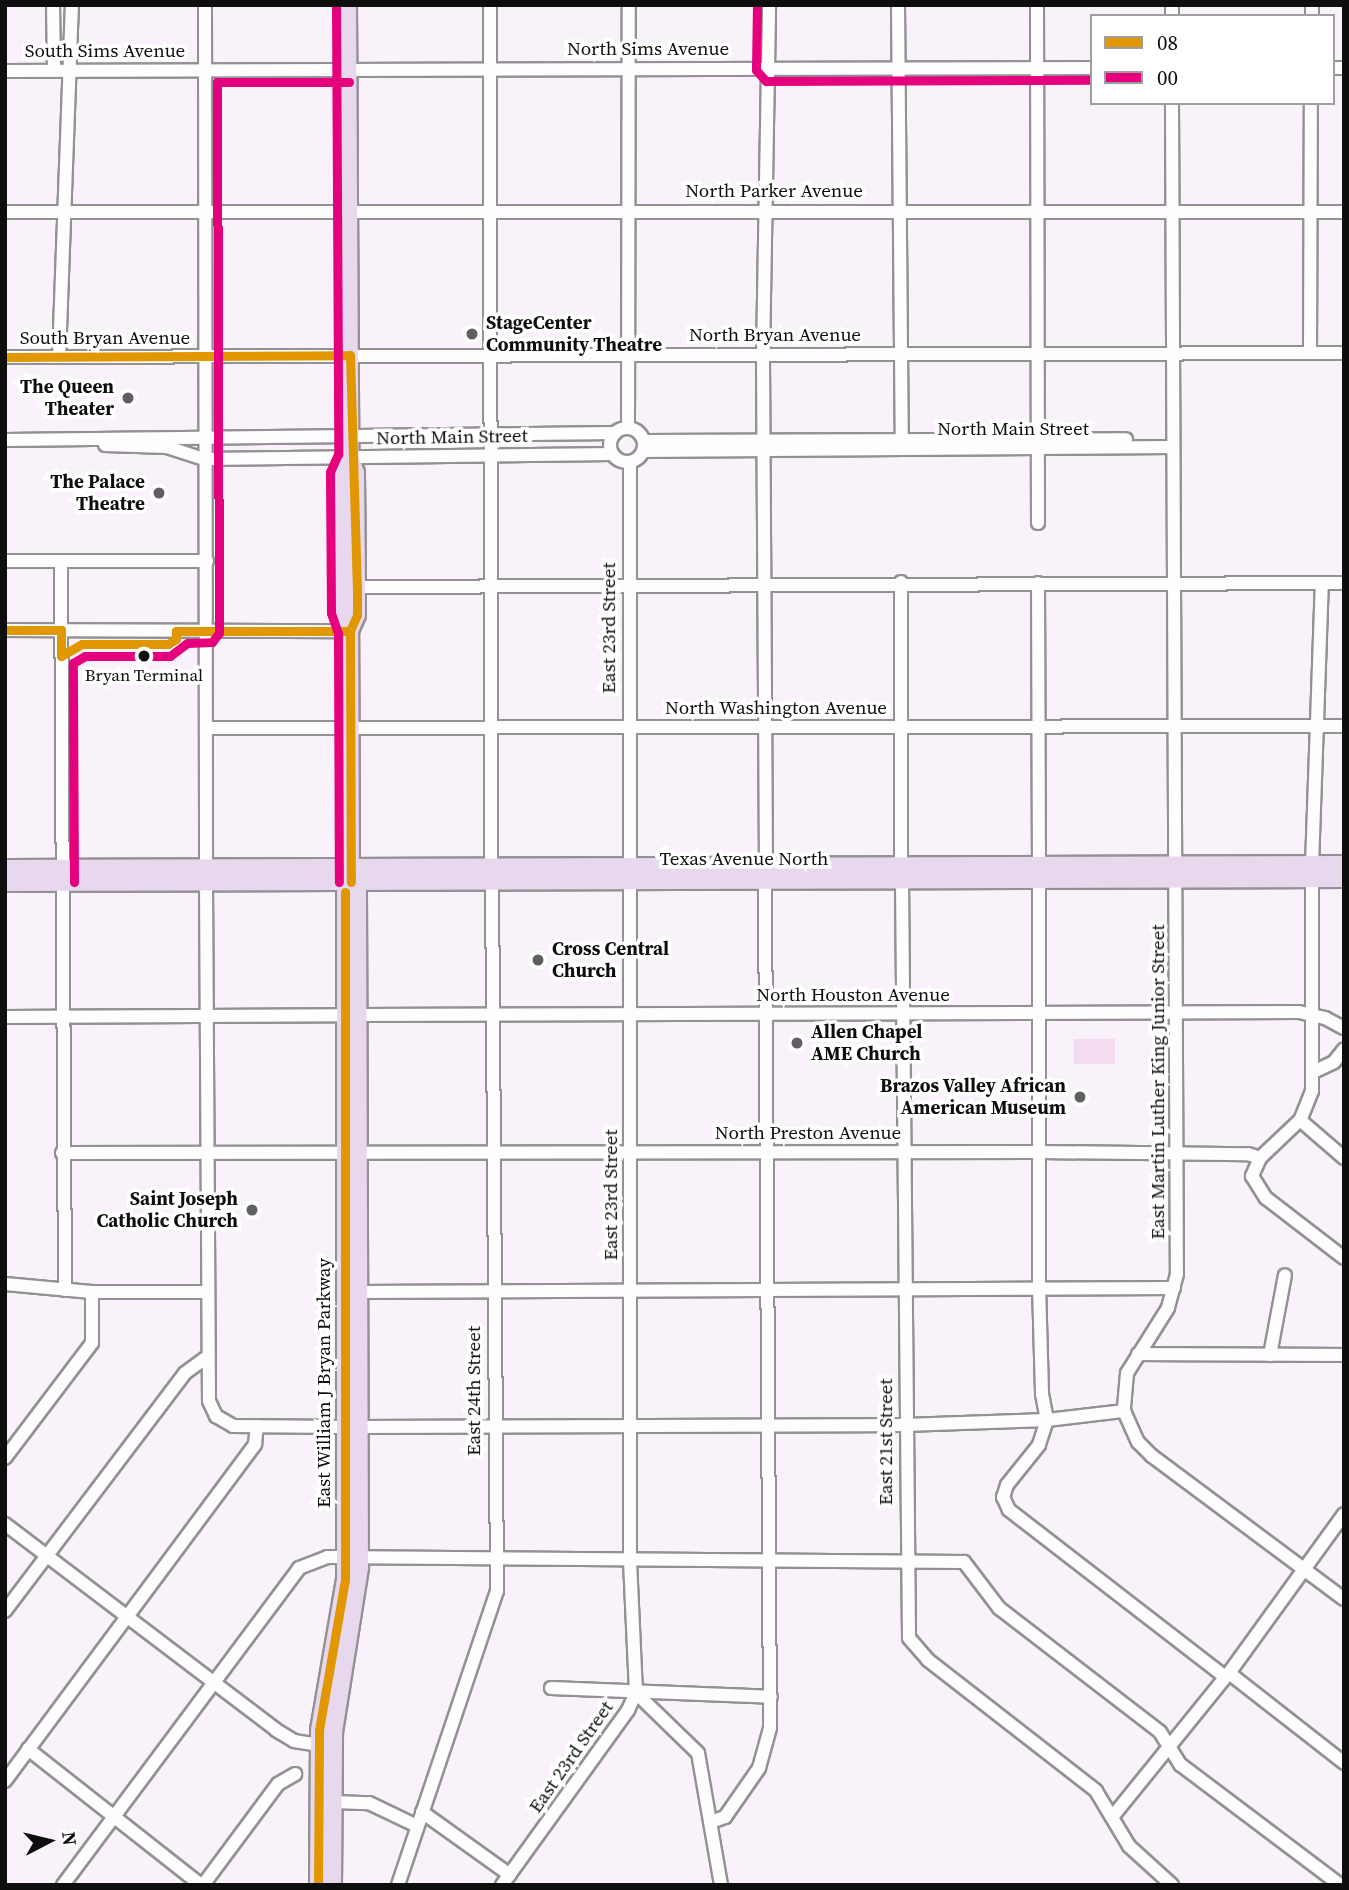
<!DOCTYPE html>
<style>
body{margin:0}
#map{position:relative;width:1349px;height:1890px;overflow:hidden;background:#f9f2fb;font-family:"Source Serif 4",serif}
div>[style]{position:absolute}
.pitch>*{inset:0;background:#f5dbef}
.roads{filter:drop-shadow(2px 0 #949195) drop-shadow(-2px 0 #949195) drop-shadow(0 2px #949195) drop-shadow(0 -2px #949195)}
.minor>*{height:12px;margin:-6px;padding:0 6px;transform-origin:6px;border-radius:6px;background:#fefdfe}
.minor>.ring{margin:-6px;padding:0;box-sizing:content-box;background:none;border:12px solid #fefdfe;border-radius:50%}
.major>*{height:16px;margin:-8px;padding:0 8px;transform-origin:8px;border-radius:8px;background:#e7d8ed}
.bus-1>*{height:9px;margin:-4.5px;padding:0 4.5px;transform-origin:4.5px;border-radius:4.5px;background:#e09701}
.bus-2>*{height:9px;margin:-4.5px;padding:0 4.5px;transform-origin:4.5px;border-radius:4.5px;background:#e5007d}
.dots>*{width:19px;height:19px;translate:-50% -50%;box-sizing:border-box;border:4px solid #fff;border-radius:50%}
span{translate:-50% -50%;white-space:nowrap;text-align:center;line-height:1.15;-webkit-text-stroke:7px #fff;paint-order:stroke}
.bus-label{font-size:17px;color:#0e0e0e}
.street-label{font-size:19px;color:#0e0e0e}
.poi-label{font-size:19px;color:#0e0e0e;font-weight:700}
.left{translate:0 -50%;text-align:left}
.right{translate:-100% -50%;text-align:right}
.frame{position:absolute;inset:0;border:7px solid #0e0e0e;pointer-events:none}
.legend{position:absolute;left:1090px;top:14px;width:245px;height:91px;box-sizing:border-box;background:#fff;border:2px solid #9f9f9f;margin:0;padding:9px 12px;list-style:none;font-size:21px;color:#0e0e0e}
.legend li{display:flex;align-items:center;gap:14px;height:35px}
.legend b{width:35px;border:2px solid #9f9f9f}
.north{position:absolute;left:14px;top:1806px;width:70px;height:70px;-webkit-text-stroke:5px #fff;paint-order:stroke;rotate:83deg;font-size:19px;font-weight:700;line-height:28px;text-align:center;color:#0e0e0e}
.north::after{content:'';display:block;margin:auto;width:24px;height:32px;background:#0e0e0e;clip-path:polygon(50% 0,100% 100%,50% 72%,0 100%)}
</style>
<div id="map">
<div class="pitch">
<div style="clip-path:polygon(1074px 1039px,1115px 1039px,1115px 1064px,1074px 1064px)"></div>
</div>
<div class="roads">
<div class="minor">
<div style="left:53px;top:5px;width:66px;rotate:89.1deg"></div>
<div style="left:205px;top:5px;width:862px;rotate:89.93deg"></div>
<div style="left:490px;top:5px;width:862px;rotate:89.93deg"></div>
<div style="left:898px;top:5px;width:440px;rotate:89.5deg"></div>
<div style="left:1037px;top:5px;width:518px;rotate:89.89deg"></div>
<div style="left:1172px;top:16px;width:11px;rotate:-90deg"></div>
<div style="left:1312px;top:16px;width:11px;rotate:-90deg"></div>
<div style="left:1333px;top:68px;width:11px"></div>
<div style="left:5px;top:71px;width:1087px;rotate:-0.16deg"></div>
<div style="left:1172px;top:103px;width:1171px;rotate:89.76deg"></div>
<div style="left:1177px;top:1274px;width:35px;rotate:105deg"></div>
<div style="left:1168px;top:1308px;width:77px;rotate:122.2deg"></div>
<div style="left:1127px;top:1373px;width:38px;rotate:95deg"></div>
<div style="left:1124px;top:1411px;width:34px;rotate:66deg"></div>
<div style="left:1138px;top:1442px;width:20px;rotate:45deg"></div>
<div style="left:1152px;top:1456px;width:239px;rotate:36.7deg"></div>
<div style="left:5px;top:212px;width:1339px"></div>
<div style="left:1310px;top:353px;width:250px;rotate:-89.8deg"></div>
<div style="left:5px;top:357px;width:1339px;rotate:-0.17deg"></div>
<div style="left:59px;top:357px;width:352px;rotate:-87.9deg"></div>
<div class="ring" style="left:610px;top:428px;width:22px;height:22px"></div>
<div style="left:628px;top:428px;width:423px;rotate:-89.9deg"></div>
<div style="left:5px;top:440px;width:610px;rotate:-0.66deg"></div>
<div style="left:644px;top:441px;width:482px;rotate:-0.2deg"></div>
<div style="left:105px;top:445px;width:62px;rotate:1.8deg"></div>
<div style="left:167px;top:447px;width:40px;rotate:18deg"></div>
<div style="left:205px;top:459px;width:407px;rotate:-0.7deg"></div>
<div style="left:644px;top:451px;width:528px;rotate:-0.43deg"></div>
<div style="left:5px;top:561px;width:202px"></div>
<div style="left:61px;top:561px;width:729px;rotate:89.69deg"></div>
<div style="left:901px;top:582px;width:283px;rotate:90deg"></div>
<div style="left:1038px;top:583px;width:282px;rotate:89.8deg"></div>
<div style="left:357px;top:587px;width:987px;rotate:-0.23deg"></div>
<div style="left:5px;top:630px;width:345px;rotate:0.2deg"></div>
<div style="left:208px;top:728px;width:1136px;rotate:-0.1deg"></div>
<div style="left:766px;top:865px;width:510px;rotate:-90.34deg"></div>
<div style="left:763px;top:355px;width:350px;rotate:-89deg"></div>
<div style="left:1312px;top:865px;width:282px;rotate:-88deg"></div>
<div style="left:1039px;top:879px;width:406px;rotate:90deg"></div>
<div style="left:1039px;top:1285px;width:109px;rotate:88.4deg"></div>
<div style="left:1042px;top:1394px;width:26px;rotate:79deg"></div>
<div style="left:1047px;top:1420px;width:26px;rotate:108deg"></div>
<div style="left:1039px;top:1445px;width:51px;rotate:128.7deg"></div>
<div style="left:1007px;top:1485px;width:13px;rotate:108deg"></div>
<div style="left:1003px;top:1497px;width:14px;rotate:65deg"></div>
<div style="left:1009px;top:1510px;width:273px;rotate:37.7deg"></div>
<div style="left:1312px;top:879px;width:212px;rotate:90deg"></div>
<div style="left:1312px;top:1091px;width:31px;rotate:112deg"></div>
<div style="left:1300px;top:1120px;width:55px;rotate:136.5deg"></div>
<div style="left:1260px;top:1158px;width:20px;rotate:114deg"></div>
<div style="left:1252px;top:1176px;width:26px;rotate:58deg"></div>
<div style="left:1266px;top:1198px;width:98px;rotate:37.6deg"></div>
<div style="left:902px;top:880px;width:758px;rotate:89.47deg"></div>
<div style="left:909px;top:1638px;width:29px;rotate:49deg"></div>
<div style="left:928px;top:1660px;width:213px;rotate:37.9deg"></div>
<div style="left:1096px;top:1791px;width:64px;rotate:59deg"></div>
<div style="left:1129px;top:1846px;width:58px;rotate:42.2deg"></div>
<div style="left:206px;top:882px;width:519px;rotate:89.67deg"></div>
<div style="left:209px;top:1401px;width:17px;rotate:65deg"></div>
<div style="left:216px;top:1416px;width:20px;rotate:30deg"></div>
<div style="left:233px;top:1426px;width:112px;rotate:0.5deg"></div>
<div style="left:358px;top:1015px;width:941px;rotate:-0.18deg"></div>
<div style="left:1299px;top:1012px;width:27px;rotate:13deg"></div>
<div style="left:1325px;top:1018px;width:21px;rotate:28deg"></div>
<div style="left:5px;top:1017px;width:339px;rotate:-0.3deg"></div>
<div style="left:1313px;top:1072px;width:23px;rotate:-25deg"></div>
<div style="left:1334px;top:1062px;width:16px;rotate:-52deg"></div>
<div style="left:1300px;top:1120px;width:58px;rotate:40.8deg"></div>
<div style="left:62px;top:1153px;width:978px;rotate:-0.06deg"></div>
<div style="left:1040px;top:1152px;width:208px;rotate:0.6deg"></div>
<div style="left:1248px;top:1154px;width:13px;rotate:18deg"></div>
<div style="left:5px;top:1284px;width:87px;rotate:5.3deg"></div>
<div style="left:92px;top:1292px;width:115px"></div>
<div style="left:360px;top:1292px;width:814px;rotate:-0.28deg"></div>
<div style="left:1138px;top:1354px;width:206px;rotate:0.3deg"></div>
<div style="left:1270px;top:1355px;width:81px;rotate:-79.4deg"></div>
<div style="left:360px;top:1427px;width:545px;rotate:-0.21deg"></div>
<div style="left:905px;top:1425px;width:142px;rotate:-2deg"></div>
<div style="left:1047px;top:1420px;width:78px;rotate:-6.7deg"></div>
<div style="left:5px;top:1458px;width:144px;rotate:-52.9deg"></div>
<div style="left:92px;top:1343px;width:51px;rotate:-90deg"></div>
<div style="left:5px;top:1524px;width:340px;rotate:37.2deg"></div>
<div style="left:276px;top:1730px;width:21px;rotate:31deg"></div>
<div style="left:294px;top:1741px;width:24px;rotate:9deg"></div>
<div style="left:5px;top:1611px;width:298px;rotate:-52.9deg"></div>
<div style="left:185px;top:1373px;width:29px;rotate:-36deg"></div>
<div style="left:1229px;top:1673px;width:146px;rotate:38deg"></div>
<div style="left:551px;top:1688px;width:220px;rotate:2.3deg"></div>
<div style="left:636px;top:1693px;width:86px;rotate:44.1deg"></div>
<div style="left:698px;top:1753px;width:134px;rotate:80.1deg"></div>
<div style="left:28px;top:1749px;width:220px;rotate:38.2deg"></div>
<div style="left:5px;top:1781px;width:420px;rotate:-53.4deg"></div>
<div style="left:255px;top:1444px;width:18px;rotate:-84deg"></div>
<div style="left:333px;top:1802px;width:36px;rotate:2deg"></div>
<div style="left:369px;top:1803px;width:53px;rotate:25.6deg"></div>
<div style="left:422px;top:1812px;width:108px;rotate:35.6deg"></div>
<div style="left:1113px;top:1816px;width:184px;rotate:-51deg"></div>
<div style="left:1229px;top:1673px;width:196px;rotate:-54.1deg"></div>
<div style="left:711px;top:1822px;width:15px;rotate:-20deg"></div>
<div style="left:725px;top:1817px;width:60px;rotate:-55.2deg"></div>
<div style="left:759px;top:1768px;width:41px;rotate:-74.6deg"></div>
<div style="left:770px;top:1728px;width:848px;rotate:-90.34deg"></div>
<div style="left:63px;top:1885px;width:395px;rotate:-53.3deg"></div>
<div style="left:299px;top:1568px;width:30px;rotate:-21deg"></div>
<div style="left:327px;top:1557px;width:637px;rotate:0.45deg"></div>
<div style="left:964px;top:1562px;width:58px;rotate:52.7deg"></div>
<div style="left:999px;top:1608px;width:203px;rotate:37.6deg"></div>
<div style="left:1160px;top:1732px;width:39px;rotate:58deg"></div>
<div style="left:1181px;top:1765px;width:199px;rotate:37deg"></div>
<div style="left:203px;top:1885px;width:126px;rotate:-53.4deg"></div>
<div style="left:278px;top:1784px;width:20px;rotate:-30deg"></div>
<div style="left:398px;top:1885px;width:310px;rotate:-71.4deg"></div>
<div style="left:497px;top:1591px;width:710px;rotate:-90.4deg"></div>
<div style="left:502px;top:1885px;width:216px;rotate:-54.2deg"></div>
<div style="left:628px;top:1710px;width:19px;rotate:-65deg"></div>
<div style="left:636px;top:1693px;width:134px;rotate:-92.6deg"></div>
<div style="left:630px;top:1559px;width:1096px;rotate:-90deg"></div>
</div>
<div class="major">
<div style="left:348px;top:5px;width:452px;rotate:89.7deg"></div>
<div style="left:350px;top:457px;width:17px;rotate:69deg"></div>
<div style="left:356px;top:473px;width:114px;rotate:89.5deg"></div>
<div style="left:357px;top:587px;width:28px;rotate:90deg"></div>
<div style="left:357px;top:615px;width:17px;rotate:114deg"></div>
<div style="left:5px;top:868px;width:1339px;rotate:-0.17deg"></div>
<div style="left:5px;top:883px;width:1339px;rotate:-0.17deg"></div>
<div style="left:318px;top:1885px;width:155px;rotate:-89.6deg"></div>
<div style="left:319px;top:1730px;width:152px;rotate:-80.2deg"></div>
<div style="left:345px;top:1580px;width:688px;rotate:-90deg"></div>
<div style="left:345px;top:892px;width:12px;rotate:-59deg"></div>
<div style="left:333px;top:1885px;width:153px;rotate:-89.6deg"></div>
<div style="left:334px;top:1732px;width:166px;rotate:-81deg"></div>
<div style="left:360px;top:1568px;width:675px;rotate:-90.17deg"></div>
<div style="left:358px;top:893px;width:13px;rotate:-122deg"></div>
<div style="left:351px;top:882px;width:251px;rotate:-90.2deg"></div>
<div style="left:350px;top:631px;width:19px;rotate:-111deg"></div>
<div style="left:343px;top:613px;width:141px;rotate:-90.4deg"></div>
<div style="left:342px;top:472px;width:17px;rotate:-62deg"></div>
</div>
</div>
<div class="bus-1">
<div style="left:5px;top:357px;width:345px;rotate:-0.3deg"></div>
<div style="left:350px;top:355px;width:232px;rotate:88.3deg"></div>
<div style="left:357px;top:587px;width:28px;rotate:90deg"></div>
<div style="left:357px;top:615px;width:17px;rotate:114deg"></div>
<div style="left:350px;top:631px;width:251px;rotate:89.8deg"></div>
<div style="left:5px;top:630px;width:56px"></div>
<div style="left:61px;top:630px;width:26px;rotate:90deg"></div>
<div style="left:61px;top:656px;width:24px;rotate:-30deg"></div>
<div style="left:82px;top:644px;width:86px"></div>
<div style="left:168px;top:644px;width:9px;rotate:-32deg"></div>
<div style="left:176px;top:639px;width:8px;rotate:-90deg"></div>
<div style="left:176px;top:631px;width:174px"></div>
<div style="left:318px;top:1885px;width:155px;rotate:-89.6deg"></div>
<div style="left:319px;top:1730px;width:152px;rotate:-80.2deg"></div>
<div style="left:345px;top:1580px;width:688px;rotate:-90deg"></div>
</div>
<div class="bus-2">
<div style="left:336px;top:5px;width:449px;rotate:89.7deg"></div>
<div style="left:338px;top:454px;width:20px;rotate:114deg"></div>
<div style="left:330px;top:472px;width:141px;rotate:89.6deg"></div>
<div style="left:331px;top:613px;width:21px;rotate:71deg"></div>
<div style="left:338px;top:633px;width:249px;rotate:89.8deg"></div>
<div style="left:757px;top:5px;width:65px;rotate:90.9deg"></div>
<div style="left:756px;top:70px;width:15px;rotate:48deg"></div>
<div style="left:766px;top:81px;width:326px;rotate:-0.2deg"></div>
<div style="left:74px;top:882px;width:219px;rotate:-90.3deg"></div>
<div style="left:73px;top:663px;width:14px;rotate:-30deg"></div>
<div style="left:85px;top:656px;width:85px"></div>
<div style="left:170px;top:656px;width:21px;rotate:-37deg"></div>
<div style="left:187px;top:643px;width:25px;rotate:-2deg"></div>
<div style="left:212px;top:642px;width:11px;rotate:-52deg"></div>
<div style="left:219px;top:633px;width:551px;rotate:-90.21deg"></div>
<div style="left:217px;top:82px;width:132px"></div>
</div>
<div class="dots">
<div style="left:472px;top:334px;background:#605e61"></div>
<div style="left:128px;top:398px;background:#605e61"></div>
<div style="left:159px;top:493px;background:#605e61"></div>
<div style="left:144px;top:656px;background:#0e0e0e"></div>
<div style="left:538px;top:960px;background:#605e61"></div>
<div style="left:797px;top:1043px;background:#605e61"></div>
<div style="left:1080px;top:1097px;background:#605e61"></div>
<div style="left:252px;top:1210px;background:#605e61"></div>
</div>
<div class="bus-label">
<span style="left:144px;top:676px">Bryan Terminal</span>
</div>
<div class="street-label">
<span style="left:648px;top:49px">North Sims Avenue</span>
<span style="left:105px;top:51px">South Sims Avenue</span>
<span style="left:774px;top:191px">North Parker Avenue</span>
<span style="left:775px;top:335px">North Bryan Avenue</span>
<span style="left:105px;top:338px">South Bryan Avenue</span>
<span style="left:1013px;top:429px">North Main Street</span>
<span style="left:452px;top:437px;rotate:-1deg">North Main Street</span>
<span style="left:609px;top:628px;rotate:-90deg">East 23rd Street</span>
<span style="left:776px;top:708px">North Washington Avenue</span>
<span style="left:744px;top:859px">Texas Avenue North</span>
<span style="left:853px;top:995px">North Houston Avenue</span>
<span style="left:1158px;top:1082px;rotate:-90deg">East Martin Luther King Junior Street</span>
<span style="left:808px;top:1133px">North Preston Avenue</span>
<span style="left:611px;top:1195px;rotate:-90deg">East 23rd Street</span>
<span style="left:324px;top:1383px;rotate:-90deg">East William J Bryan Parkway</span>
<span style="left:474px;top:1391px;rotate:-90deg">East 24th Street</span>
<span style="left:886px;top:1442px;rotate:-90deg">East 21st Street</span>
<span style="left:571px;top:1757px;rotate:-55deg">East 23rd Street</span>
</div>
<div class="poi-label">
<span class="left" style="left:486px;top:334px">StageCenter<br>Community Theatre</span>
<span class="right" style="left:114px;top:398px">The Queen<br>Theater</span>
<span class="right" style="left:145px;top:493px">The Palace<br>Theatre</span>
<span class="left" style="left:552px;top:960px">Cross Central<br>Church</span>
<span class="left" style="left:811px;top:1043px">Allen Chapel<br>AME Church</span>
<span class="right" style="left:1066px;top:1097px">Brazos Valley African<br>American Museum</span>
<span class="right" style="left:238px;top:1210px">Saint Joseph<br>Catholic Church</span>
</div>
<div class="frame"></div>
<ul class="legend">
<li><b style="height:9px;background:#e09701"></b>08</li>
<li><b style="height:9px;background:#e5007d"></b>00</li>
</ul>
<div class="north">N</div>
</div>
